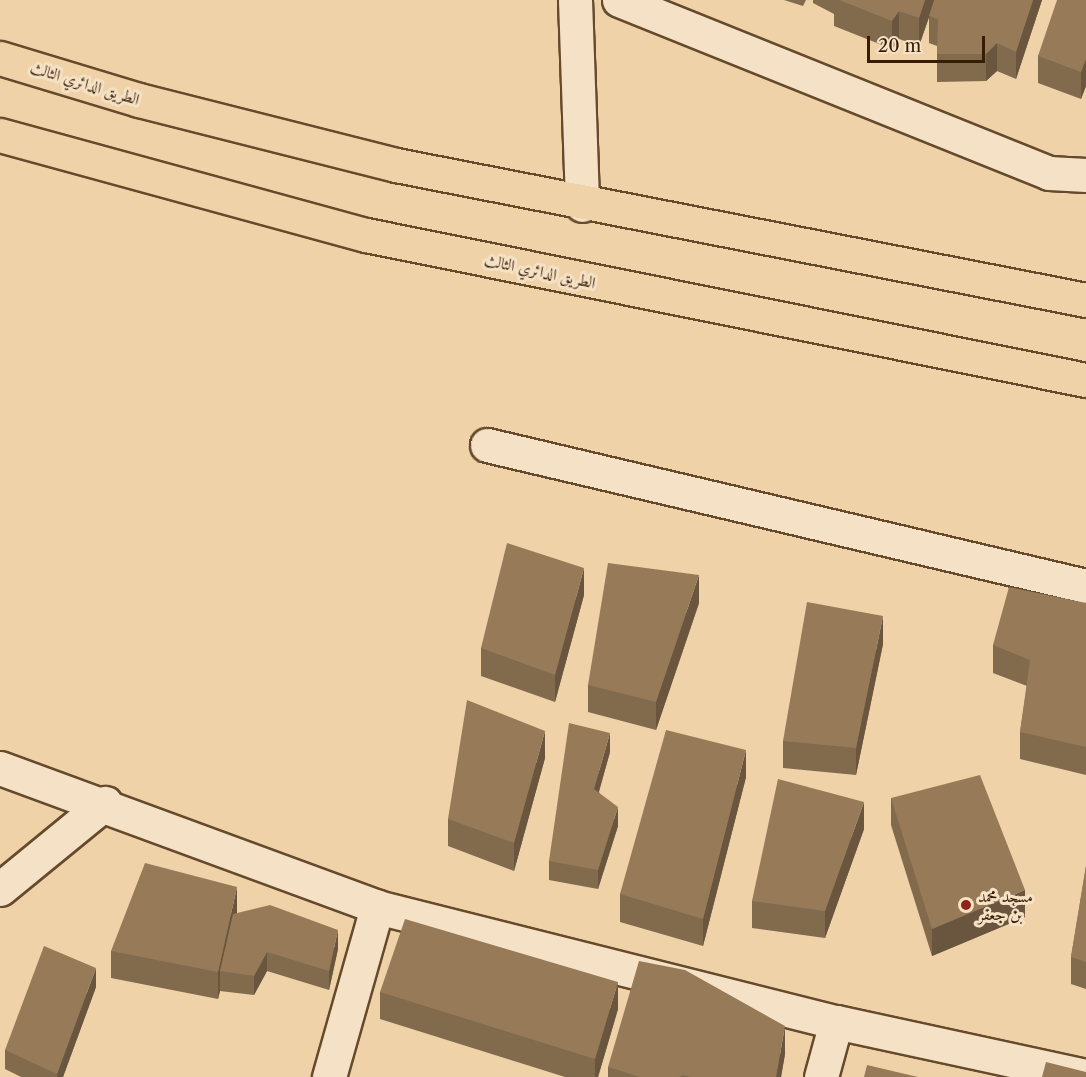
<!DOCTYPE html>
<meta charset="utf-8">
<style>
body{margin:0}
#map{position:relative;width:1086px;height:1077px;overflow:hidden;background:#f0d2a8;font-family:"Libre Caslon Text",Amiri,serif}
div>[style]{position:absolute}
.roads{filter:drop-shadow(2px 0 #654a2c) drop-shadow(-2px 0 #654a2c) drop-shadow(0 2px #654a2c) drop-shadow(0 -2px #654a2c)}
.street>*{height:33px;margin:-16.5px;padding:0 16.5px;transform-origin:16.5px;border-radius:16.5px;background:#f5e2c6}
.highway>*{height:33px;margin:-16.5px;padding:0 16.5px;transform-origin:16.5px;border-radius:16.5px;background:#f0d2a8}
.wall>*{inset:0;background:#826a4d}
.shaded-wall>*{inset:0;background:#6a563e}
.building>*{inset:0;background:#977b59}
.dots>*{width:16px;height:16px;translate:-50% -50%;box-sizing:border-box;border:3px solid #f5e2c6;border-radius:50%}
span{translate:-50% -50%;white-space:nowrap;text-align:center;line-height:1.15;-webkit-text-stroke:6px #f5e2c6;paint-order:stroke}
.street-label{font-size:16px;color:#371d03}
.poi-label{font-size:16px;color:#371d03}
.left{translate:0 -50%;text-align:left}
.scale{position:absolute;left:867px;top:36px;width:118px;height:27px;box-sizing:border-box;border:3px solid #371d03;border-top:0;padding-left:8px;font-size:18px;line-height:21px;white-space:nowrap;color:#371d03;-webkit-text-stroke:4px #f5e2c6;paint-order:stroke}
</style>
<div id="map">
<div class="roads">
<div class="street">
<div style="left:575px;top:0;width:205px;rotate:88deg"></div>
<div style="left:619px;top:0;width:463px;rotate:21.9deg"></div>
<div style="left:1049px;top:173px;width:37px;rotate:3deg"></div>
<div style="left:487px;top:445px;width:615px;rotate:13.25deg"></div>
<div style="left:0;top:768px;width:402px;rotate:20.2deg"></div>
<div style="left:377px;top:907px;width:473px;rotate:14.1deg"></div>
<div style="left:836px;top:1022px;width:256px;rotate:12.2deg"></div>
<div style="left:0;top:889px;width:136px;rotate:-39.3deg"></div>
<div style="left:329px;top:1077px;width:177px;rotate:-74.2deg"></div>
<div style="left:821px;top:1077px;width:57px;rotate:-74.7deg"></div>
</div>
<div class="highway">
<div style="left:0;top:58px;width:145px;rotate:16.8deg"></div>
<div style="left:139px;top:100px;width:265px;rotate:14.2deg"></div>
<div style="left:396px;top:165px;width:703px;rotate:11.07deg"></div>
<div style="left:0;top:135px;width:379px;rotate:15.3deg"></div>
<div style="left:366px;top:235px;width:734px;rotate:11.39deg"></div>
</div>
</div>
<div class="wall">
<div style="clip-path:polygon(784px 0,806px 0,803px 6px)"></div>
<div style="clip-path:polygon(813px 0,1042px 0,1016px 79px,997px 71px,986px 81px,937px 82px,937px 46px,929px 43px,929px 17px,919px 46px,899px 39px,892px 49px,834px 26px,834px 14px,813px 3px)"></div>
<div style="clip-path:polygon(1086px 0,1086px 86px,1081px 99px,1038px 83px,1038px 56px)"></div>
<div style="clip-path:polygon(584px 595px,555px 702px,481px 676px,481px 648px)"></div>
<div style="clip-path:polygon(699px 603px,656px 730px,588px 712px,588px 685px)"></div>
<div style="clip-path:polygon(1086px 603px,1086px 775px,1020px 759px,1020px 732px,1027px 686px,993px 673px,993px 645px)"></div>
<div style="clip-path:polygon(883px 644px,856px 775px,783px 768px,783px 741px)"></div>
<div style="clip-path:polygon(610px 752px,599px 792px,618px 826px,598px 889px,549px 880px,549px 861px)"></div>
<div style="clip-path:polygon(545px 758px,514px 871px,448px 846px,448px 819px)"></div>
<div style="clip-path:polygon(746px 777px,703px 946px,620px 922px,620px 894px)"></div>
<div style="clip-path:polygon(891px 798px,1025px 917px,932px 956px,891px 825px)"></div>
<div style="clip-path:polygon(864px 829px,825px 938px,752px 928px,752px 901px)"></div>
<div style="clip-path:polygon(1086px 866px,1086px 989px,1071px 984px,1071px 957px)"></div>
<div style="clip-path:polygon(237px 913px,338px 949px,329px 990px,267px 971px,254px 995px,220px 991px,218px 999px,111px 978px,111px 951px)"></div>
<div style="clip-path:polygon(96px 987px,63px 1077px,21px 1077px,5px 1069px,5px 1050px)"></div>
<div style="clip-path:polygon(380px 992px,618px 1009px,598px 1077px,565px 1077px,380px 1019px)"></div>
<div style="clip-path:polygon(785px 1054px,781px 1077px,608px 1077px,608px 1067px)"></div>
</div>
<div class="shaded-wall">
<div style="clip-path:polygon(925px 0,935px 0,919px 46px,919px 18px)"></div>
<div style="clip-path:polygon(1033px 0,1042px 0,1016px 79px,1016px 52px)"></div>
<div style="clip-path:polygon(899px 11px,899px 39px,892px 49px,892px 21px)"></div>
<div style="clip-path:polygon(997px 43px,997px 71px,986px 81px,986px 54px)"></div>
<div style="clip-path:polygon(1086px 59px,1086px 86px,1081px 99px,1081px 72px)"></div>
<div style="clip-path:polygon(584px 568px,584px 595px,555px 702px,555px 675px)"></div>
<div style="clip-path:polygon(699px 575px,699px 603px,656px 730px,656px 702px)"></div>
<div style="clip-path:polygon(883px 616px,883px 644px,856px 775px,856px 748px)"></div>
<div style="clip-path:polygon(545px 731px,545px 758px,514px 871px,514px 843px)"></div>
<div style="clip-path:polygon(610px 733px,610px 752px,594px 808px,594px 789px)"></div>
<div style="clip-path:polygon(746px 750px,746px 777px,703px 946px,703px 919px)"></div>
<div style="clip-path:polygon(864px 802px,864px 829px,825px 938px,825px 911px)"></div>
<div style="clip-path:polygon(618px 807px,618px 826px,598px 889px,598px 870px)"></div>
<div style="clip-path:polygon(237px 887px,237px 915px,220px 971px,220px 991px,218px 999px,218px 972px)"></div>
<div style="clip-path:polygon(1025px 890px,1025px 917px,932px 956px,932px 929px)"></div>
<div style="clip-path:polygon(338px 930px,338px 949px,329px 990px,329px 971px)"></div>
<div style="clip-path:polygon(267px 952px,267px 971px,254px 995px,254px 976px)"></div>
<div style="clip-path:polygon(96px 968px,96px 987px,63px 1077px,57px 1077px,57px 1074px)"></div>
<div style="clip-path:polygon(618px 982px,618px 1009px,598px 1077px,595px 1077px,595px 1059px)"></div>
<div style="clip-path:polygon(785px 1026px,785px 1054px,781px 1077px,776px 1077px)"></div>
</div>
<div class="building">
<div style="clip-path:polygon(839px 0,925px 0,919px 18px,899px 11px,892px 21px)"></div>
<div style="clip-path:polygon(934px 0,1033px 0,1016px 52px,997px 43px,986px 54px,937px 54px,938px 19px,929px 16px)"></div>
<div style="clip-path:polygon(1057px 0,1086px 0,1086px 59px,1081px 72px,1038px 56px)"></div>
<div style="clip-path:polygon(507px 543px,584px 568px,555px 675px,481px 648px)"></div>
<div style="clip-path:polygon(608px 563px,699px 575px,656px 702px,588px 685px)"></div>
<div style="clip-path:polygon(1009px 587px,1086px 603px,1086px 747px,1020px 732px,1030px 660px,993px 645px)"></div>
<div style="clip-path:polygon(807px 602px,883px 616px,856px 748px,783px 741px)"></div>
<div style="clip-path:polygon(467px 700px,545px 731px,514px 843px,448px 819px)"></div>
<div style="clip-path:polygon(569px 723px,610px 733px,594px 789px,618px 807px,598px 870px,549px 861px)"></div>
<div style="clip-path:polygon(666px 730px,746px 750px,703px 919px,620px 894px)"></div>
<div style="clip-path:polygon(980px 775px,1025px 890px,932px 929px,891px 798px)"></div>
<div style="clip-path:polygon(778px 779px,864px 802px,825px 911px,752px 901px)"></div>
<div style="clip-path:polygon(145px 863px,237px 887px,218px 972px,111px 951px)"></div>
<div style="clip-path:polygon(1086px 866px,1086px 962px,1071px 957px)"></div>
<div style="clip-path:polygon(270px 905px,338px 930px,329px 971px,267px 952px,254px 976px,220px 971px,233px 914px)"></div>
<div style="clip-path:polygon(405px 919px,618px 982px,595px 1059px,380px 992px)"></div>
<div style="clip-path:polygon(44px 946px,96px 968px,57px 1074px,5px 1050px)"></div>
<div style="clip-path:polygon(639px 961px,685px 970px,785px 1026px,776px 1077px,691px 1077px,683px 1075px,679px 1077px,640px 1077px,608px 1067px)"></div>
<div style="clip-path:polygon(1046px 1062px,1086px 1072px,1086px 1077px,1042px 1077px)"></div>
<div style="clip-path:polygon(867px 1065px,918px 1077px,864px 1077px)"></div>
</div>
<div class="dots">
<div style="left:966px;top:905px;background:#8f2418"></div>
</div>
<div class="street-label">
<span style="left:85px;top:83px;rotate:17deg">الطريق الدائري الثالث</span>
<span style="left:540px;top:271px;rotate:12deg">الطريق الدائري الثالث</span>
</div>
<div class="poi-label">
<span class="left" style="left:978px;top:905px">مسجد محمد<br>بن جعفر</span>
</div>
<div class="scale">20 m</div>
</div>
